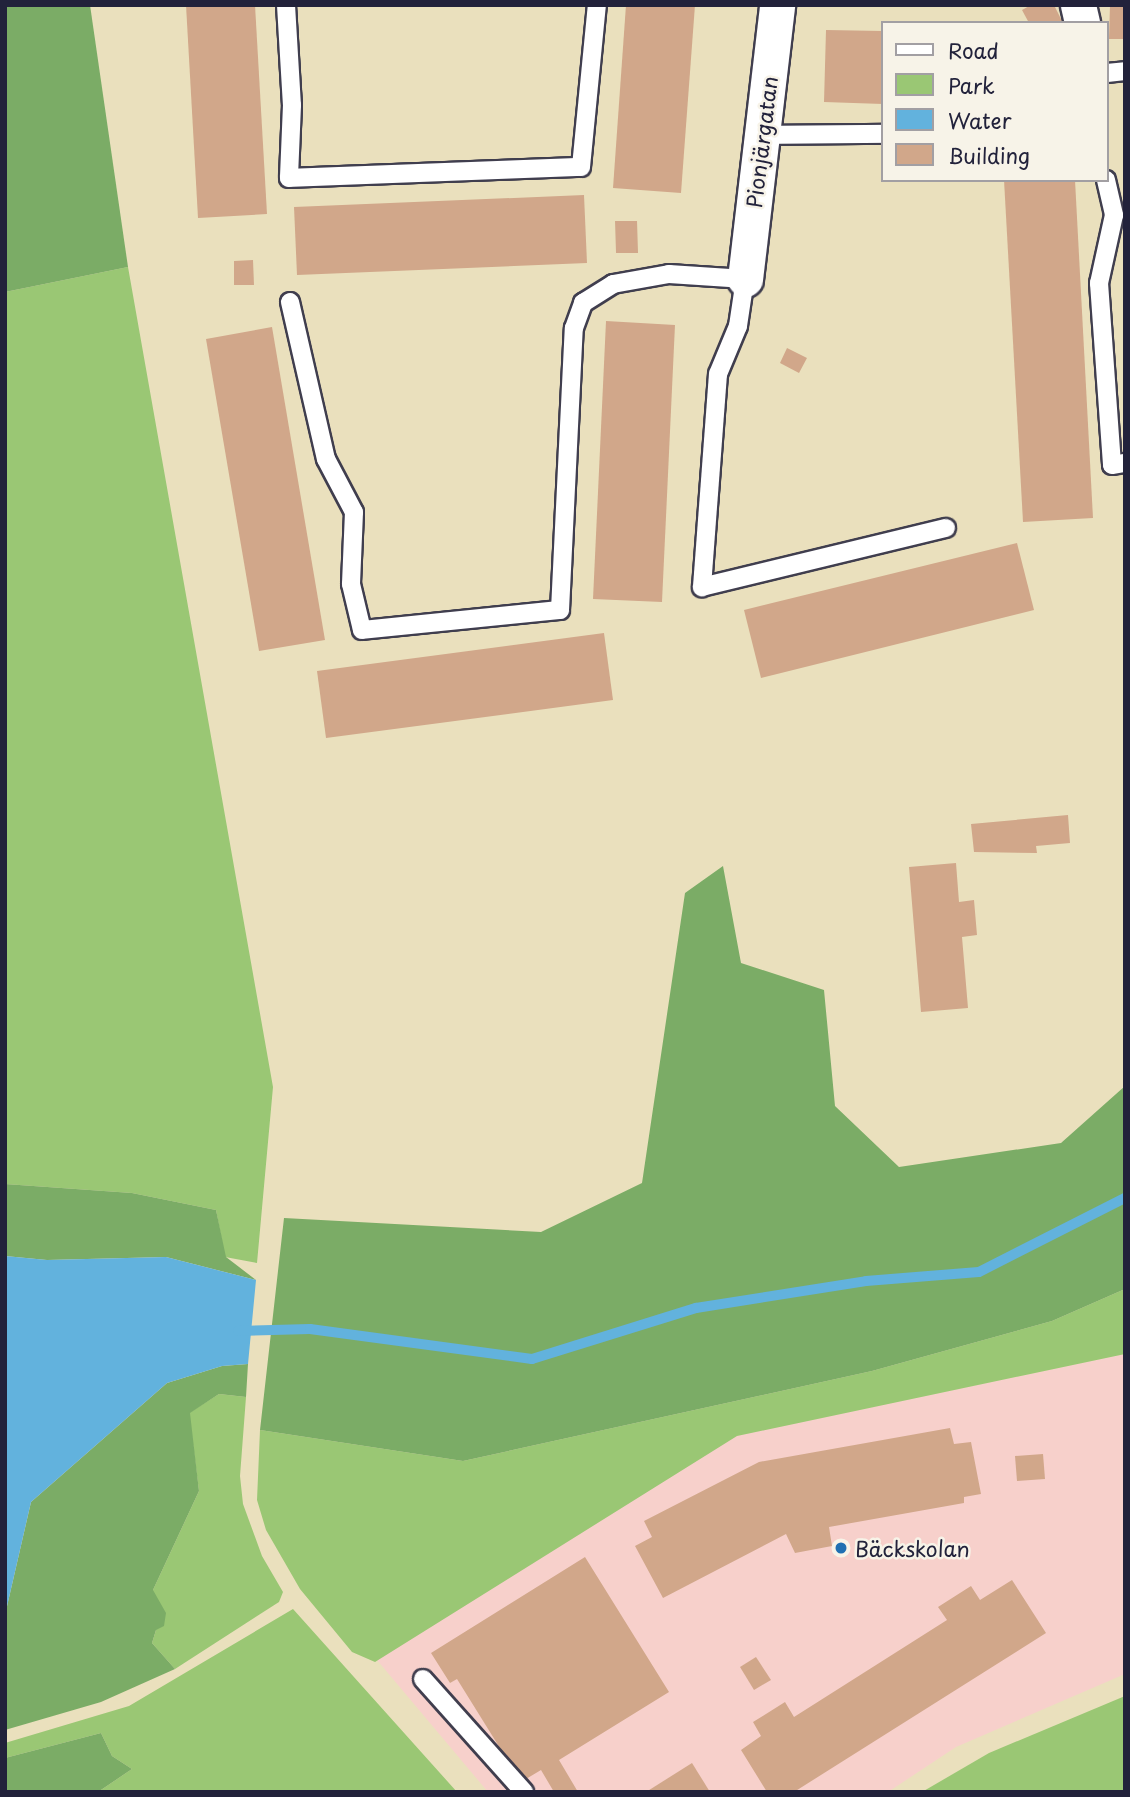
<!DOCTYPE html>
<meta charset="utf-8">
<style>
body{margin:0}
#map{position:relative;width:1130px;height:1797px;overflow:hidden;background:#eae0bd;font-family:"Playpen Sans",sans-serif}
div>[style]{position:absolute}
.built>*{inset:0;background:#f7d0cb}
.green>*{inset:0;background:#9ac774}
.forest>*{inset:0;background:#7bac66}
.water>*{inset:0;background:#62b2dd}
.stream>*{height:10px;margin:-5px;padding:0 5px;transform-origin:5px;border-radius:5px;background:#62b2dd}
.building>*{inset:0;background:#d1a78a}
.roads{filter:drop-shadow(2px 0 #403e4e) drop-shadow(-2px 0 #403e4e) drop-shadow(0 2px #403e4e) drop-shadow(0 -2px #403e4e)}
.service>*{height:18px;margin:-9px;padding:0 9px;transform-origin:9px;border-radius:9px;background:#fff}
.minor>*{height:35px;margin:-17.5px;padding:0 17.5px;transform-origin:17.5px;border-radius:17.5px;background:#fff}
.dots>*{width:19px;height:19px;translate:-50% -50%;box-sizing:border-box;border:4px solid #f7f3e8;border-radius:50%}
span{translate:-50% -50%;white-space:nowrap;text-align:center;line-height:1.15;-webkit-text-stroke:5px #f7f3e8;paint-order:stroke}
.street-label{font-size:21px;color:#22223b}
.poi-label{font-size:21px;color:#22223b}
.left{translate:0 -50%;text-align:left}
.frame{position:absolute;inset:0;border:7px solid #22223b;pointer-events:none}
.legend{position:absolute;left:881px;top:21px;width:228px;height:161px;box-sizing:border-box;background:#f7f3e8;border:2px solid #a29fa3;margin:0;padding:9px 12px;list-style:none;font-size:21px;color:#22223b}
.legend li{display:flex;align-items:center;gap:14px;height:35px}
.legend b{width:35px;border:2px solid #a29fa3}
</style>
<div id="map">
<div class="built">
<div style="clip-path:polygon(1125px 1354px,1125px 1674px,956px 1747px,888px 1792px,488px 1792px,377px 1660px,736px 1436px)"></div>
</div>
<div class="green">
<div style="clip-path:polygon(128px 267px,273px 1087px,257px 1263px,225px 1257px,216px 1210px,132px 1193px,5px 1184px,5px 292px)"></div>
<div style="clip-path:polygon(1125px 1289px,1125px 1354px,737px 1436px,375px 1662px,352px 1652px,300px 1589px,266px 1530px,257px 1500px,260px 1430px,463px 1461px,872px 1371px,1052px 1321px)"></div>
<div style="clip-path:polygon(219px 1394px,246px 1397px,240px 1476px,243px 1504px,262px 1556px,283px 1592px,279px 1602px,175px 1669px,152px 1643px,156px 1630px,153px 1590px,199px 1491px,189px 1413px)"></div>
<div style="clip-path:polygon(293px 1609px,457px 1792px,98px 1792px,132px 1769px,112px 1756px,101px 1733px,5px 1758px,5px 1743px,129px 1706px)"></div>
<div style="clip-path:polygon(1125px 1696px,1125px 1792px,922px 1792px,989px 1753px)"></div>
</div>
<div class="forest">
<div style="clip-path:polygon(5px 5px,90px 5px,128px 267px,5px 292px)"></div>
<div style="clip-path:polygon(723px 866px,741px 963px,824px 990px,835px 1106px,899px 1167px,1061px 1143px,1125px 1086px,1125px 1289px,1052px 1321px,872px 1371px,463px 1461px,260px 1430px,284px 1218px,541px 1232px,642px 1183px,685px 893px)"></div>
<div style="clip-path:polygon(5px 1184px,132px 1193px,216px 1210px,226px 1257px,256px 1280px,166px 1257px,47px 1260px,5px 1256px)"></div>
<div style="clip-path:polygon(248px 1364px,246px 1397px,219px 1394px,190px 1413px,199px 1491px,153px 1590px,166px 1613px,164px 1626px,156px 1630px,152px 1643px,175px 1669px,101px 1702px,5px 1730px,5px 1615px,31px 1502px,167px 1383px,222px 1366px)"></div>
<div style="clip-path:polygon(101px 1733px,112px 1756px,132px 1769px,98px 1792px,5px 1792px,5px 1758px)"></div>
</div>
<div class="water">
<div style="clip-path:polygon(5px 1256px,47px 1260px,166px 1257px,256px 1280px,248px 1364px,222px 1366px,167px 1383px,31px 1502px,5px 1615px)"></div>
</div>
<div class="stream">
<div style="left:238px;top:1331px;width:72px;rotate:-1.6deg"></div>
<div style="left:310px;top:1329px;width:224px;rotate:7.7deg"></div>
<div style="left:532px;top:1359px;width:172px;rotate:-17.3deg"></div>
<div style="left:696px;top:1308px;width:172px;rotate:-9deg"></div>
<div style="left:866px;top:1281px;width:113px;rotate:-4.6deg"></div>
<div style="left:979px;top:1272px;width:164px;rotate:-26.9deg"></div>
</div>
<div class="building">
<div style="clip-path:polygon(186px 5px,255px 5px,267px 214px,198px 218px)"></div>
<div style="clip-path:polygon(626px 5px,695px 5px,681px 193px,613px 188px)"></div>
<div style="clip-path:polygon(1031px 5px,1054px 5px,1063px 23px,1029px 23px,1022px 10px)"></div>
<div style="clip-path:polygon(1110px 5px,1125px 5px,1125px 39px,1109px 39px)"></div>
<div style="clip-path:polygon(826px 30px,883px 31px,883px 104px,824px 102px)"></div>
<div style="clip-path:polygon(1004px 180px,1075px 180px,1093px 518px,1023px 522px)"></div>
<div style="clip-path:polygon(584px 195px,587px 263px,297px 275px,294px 207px)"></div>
<div style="clip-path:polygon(615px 221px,637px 221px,638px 253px,616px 253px)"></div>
<div style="clip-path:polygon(253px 260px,254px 285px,234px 285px,234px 261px)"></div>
<div style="clip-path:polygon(606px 321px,675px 325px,662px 602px,593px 599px)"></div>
<div style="clip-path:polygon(272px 327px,325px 640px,259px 651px,206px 339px)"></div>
<div style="clip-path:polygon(787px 348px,807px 358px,799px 373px,780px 363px)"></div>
<div style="clip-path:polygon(1017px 543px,1034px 610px,761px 678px,744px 610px)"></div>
<div style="clip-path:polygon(604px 633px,613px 700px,326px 738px,317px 671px)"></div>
<div style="clip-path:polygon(1068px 815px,1070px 843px,1036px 846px,1037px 853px,974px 852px,971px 824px)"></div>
<div style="clip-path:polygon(956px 863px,959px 902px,974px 900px,977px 935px,962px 937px,968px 1008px,921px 1012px,909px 867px)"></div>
<div style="clip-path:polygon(950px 1428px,954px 1444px,971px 1442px,981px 1494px,964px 1497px,964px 1503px,829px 1527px,832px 1546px,795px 1553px,786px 1534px,663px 1598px,635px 1546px,652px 1537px,644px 1521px,759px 1462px)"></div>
<div style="clip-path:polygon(1043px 1454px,1045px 1479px,1017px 1481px,1015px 1456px)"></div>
<div style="clip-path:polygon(585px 1557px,669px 1692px,559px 1760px,578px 1792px,554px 1792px,541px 1770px,521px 1782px,457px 1679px,450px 1683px,431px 1653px)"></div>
<div style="clip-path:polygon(1012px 1580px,1046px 1633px,794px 1792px,767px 1792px,741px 1750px,761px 1736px,753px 1722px,785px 1702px,794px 1717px,947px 1620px,938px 1607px,971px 1586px,980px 1600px)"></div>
<div style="clip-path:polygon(756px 1657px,771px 1680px,754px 1690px,740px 1667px)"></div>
<div style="clip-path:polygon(692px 1763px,710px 1792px,646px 1792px)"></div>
</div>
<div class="roads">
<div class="service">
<div style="left:286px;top:5px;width:100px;rotate:86.6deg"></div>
<div style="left:292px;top:105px;width:73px;rotate:92.4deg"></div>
<div style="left:289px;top:178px;width:292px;rotate:-2.2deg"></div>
<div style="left:581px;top:167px;width:163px;rotate:-84.4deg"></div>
<div style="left:1107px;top:73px;width:18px;rotate:-6deg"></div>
<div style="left:762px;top:135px;width:121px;rotate:-0.5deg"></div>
<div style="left:1106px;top:180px;width:36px;rotate:77deg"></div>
<div style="left:1114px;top:215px;width:70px;rotate:102.4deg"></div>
<div style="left:1099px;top:283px;width:182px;rotate:85.9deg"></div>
<div style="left:1112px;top:465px;width:13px;rotate:-9deg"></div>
<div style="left:290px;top:302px;width:161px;rotate:77.1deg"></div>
<div style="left:326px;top:459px;width:60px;rotate:62.2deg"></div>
<div style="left:354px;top:512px;width:72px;rotate:92.4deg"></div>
<div style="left:351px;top:584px;width:47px;rotate:76.6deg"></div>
<div style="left:362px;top:630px;width:199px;rotate:-5.8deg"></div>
<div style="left:560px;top:610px;width:282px;rotate:-87.2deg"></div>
<div style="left:574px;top:328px;width:27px;rotate:-70deg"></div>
<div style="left:583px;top:303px;width:36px;rotate:-32deg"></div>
<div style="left:613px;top:284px;width:57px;rotate:-10.1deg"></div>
<div style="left:669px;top:274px;width:76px;rotate:3.8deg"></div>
<div style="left:745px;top:279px;width:48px;rotate:98.5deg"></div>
<div style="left:738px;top:326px;width:52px;rotate:112.6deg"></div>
<div style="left:718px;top:374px;width:214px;rotate:94.3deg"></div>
<div style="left:702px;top:587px;width:251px;rotate:-13.6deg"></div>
<div style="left:423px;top:1679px;width:152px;rotate:48.2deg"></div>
</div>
<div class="minor">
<div style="left:1078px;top:5px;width:18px;rotate:77deg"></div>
<div style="left:745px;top:279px;width:276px;rotate:-83.3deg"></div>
</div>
</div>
<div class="dots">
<div style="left:841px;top:1548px;background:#1f6fb2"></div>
</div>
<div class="street-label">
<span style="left:761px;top:142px;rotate:-83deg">Pionjärgatan</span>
</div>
<div class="poi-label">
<span class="left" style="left:855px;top:1548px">Bäckskolan</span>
</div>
<div class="frame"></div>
<ul class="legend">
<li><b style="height:9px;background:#fff"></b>Road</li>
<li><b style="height:19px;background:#9ac774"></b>Park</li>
<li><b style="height:19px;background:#62b2dd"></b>Water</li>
<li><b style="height:19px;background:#d1a78a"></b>Building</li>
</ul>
</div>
